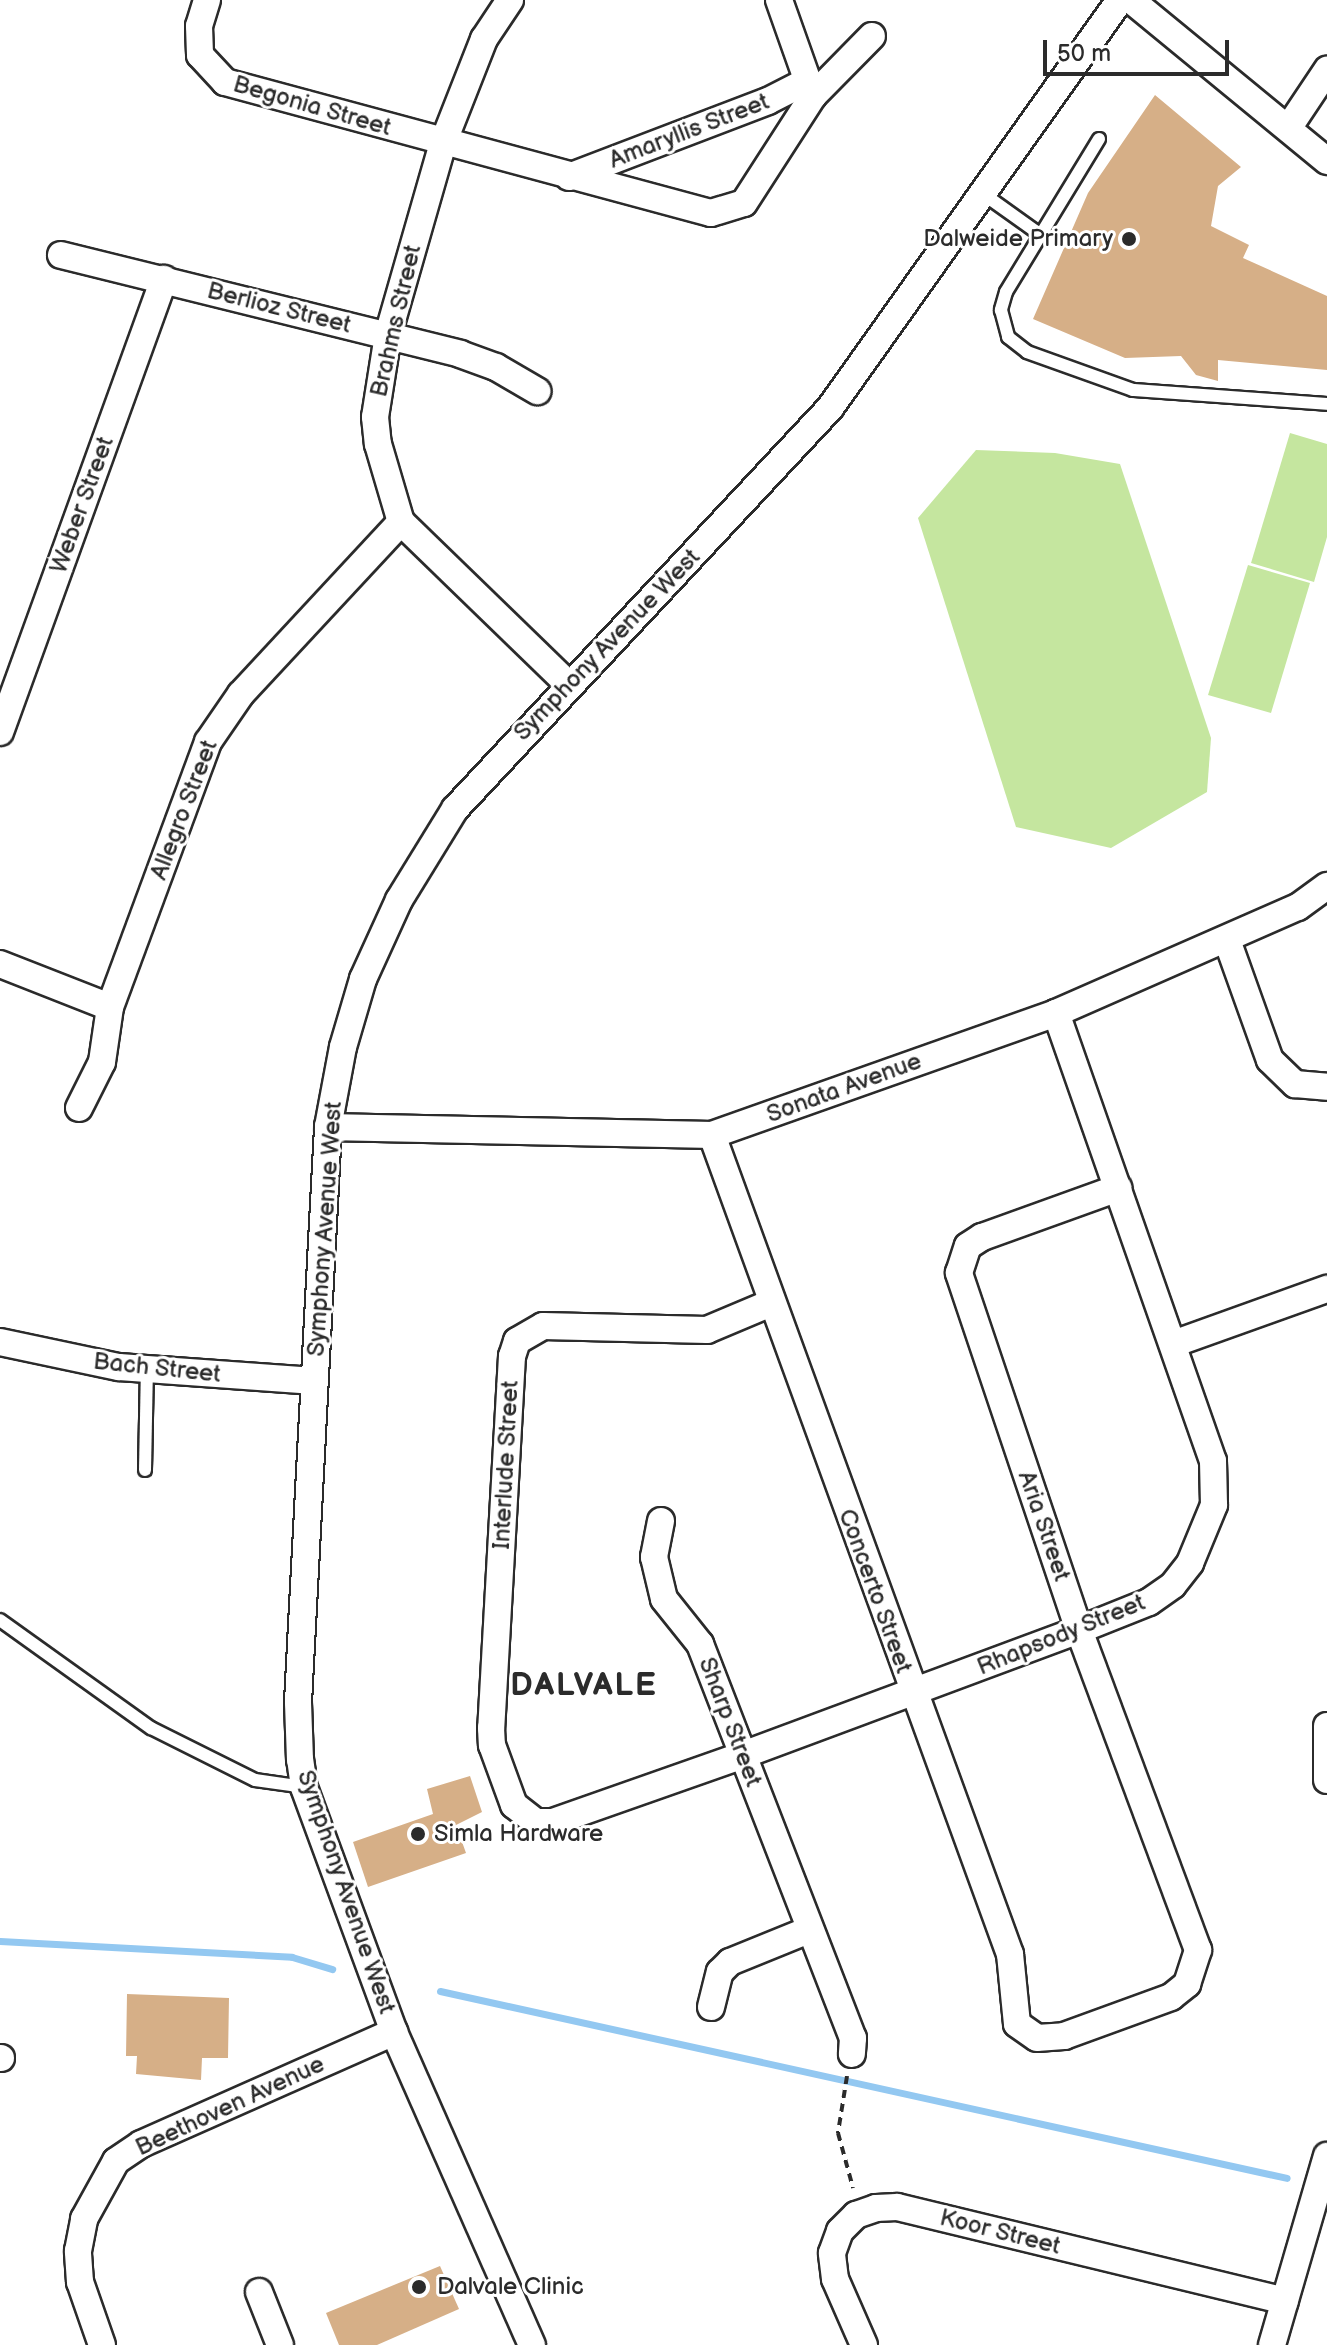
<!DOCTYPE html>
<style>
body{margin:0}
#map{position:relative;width:1327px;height:2345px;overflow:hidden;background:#fff;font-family:"Balsamiq Sans",sans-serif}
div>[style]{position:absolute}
.green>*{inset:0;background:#c5e69f}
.stream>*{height:7px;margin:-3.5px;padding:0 3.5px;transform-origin:3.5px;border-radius:3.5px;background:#93c8f1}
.building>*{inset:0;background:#d6af87}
.path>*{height:4px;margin-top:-2px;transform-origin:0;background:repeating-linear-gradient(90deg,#2b2b2b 0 8px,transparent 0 14px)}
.roads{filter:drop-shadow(2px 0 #2b2b2b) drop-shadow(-2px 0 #2b2b2b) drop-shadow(0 2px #2b2b2b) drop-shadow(0 -2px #2b2b2b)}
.service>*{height:12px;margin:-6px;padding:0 6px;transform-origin:6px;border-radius:6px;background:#fff}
.minor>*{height:26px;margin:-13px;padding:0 13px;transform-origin:13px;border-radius:13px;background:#fff}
.dots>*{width:22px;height:22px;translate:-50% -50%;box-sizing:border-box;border:4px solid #fff;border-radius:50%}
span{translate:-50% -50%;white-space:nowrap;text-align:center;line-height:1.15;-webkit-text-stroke:6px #fff;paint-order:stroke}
.street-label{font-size:24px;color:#2b2b2b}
.poi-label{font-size:24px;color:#2b2b2b}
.right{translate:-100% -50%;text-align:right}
.left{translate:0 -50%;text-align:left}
.district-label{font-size:32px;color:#2b2b2b;font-weight:700;letter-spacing:2px}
.scale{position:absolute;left:1043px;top:40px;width:186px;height:36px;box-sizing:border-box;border:4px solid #2b2b2b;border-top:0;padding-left:10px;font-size:24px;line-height:28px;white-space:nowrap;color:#2b2b2b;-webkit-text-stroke:6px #fff;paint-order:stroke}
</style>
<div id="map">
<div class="green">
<div style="clip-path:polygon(1290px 433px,1327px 444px,1327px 537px,1314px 582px,1251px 563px)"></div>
<div style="clip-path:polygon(976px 450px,1055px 453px,1120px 464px,1211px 738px,1207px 792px,1111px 848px,1016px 827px,918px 518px)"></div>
<div style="clip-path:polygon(1248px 565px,1310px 583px,1271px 713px,1208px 695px)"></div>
</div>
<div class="stream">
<div style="left:0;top:1941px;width:292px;rotate:3.1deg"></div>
<div style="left:292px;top:1957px;width:42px;rotate:16.7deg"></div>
<div style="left:440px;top:1991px;width:867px;rotate:12.45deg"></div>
</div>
<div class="building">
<div style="clip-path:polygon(1155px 95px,1241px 167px,1218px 186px,1211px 226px,1249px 245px,1243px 258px,1327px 296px,1327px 370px,1218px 360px,1218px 381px,1196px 375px,1181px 356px,1125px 358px,1033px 319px,1088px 193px)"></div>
<div style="clip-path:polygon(470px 1776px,482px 1812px,456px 1825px,466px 1853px,368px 1887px,353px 1842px,433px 1814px,427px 1789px)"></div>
<div style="clip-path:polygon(127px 1994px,229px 1998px,228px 2058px,202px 2058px,201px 2080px,136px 2074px,137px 2056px,126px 2056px)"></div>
<div style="clip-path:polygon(440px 2266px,459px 2309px,377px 2345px,339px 2345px,326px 2313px)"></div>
</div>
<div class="path">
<div style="left:847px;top:2076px;width:58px;rotate:99deg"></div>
<div style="left:838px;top:2133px;width:57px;rotate:74.7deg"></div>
</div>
<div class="roads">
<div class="service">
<div style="left:1099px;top:139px;width:179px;rotate:121.3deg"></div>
<div style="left:1006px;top:292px;width:19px;rotate:106deg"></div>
<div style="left:1001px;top:310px;width:28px;rotate:75deg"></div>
<div style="left:1008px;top:337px;width:24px;rotate:38deg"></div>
<div style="left:1027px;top:352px;width:113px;rotate:19.7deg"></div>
<div style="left:1133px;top:390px;width:195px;rotate:4.1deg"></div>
<div style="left:982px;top:193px;width:69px;rotate:35.5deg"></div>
<div style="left:145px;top:1470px;width:100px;rotate:-88.9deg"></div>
<div style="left:0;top:1620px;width:186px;rotate:35.6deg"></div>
<div style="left:151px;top:1728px;width:116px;rotate:26.6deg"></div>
<div style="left:255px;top:1780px;width:49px;rotate:8.1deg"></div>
</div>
<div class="minor">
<div style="left:207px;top:0;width:27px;rotate:107deg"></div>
<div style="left:199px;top:26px;width:29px;rotate:88deg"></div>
<div style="left:200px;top:55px;width:37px;rotate:47deg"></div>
<div style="left:225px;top:82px;width:503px;rotate:15.09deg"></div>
<div style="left:711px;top:213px;width:34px;rotate:-17deg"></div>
<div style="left:744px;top:203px;width:127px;rotate:-57.2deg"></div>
<div style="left:813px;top:96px;width:84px;rotate:-45.5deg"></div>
<div style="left:510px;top:0;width:47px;rotate:123.7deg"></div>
<div style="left:484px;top:39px;width:112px;rotate:111.5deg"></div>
<div style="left:443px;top:143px;width:200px;rotate:106deg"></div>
<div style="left:388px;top:335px;width:83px;rotate:99deg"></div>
<div style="left:375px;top:417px;width:27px;rotate:84deg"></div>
<div style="left:378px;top:444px;width:81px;rotate:73.6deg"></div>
<div style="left:401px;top:522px;width:231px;rotate:44.1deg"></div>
<div style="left:779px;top:0;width:102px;rotate:70.5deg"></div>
<div style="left:1131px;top:0;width:254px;rotate:39.4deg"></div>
<div style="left:1289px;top:127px;width:69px;rotate:-56.3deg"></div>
<div style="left:569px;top:177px;width:213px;rotate:-20.9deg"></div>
<div style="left:768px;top:101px;width:44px;rotate:-27.1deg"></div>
<div style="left:61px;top:255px;width:411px;rotate:13.9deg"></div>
<div style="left:460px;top:354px;width:38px;rotate:20deg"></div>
<div style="left:496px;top:367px;width:48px;rotate:30.3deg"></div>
<div style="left:0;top:732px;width:482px;rotate:-70.1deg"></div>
<div style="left:1227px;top:940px;width:127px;rotate:70.3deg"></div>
<div style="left:1270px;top:1060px;width:35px;rotate:44deg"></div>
<div style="left:1295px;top:1084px;width:32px;rotate:5deg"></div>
<div style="left:0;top:964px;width:118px;rotate:21.4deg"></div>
<div style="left:79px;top:1108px;width:51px;rotate:-63.4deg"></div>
<div style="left:102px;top:1062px;width:56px;rotate:-81.7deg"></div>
<div style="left:110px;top:1007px;width:283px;rotate:-69.7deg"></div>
<div style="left:208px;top:742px;width:58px;rotate:-55.5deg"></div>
<div style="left:241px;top:694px;width:235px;rotate:-47.1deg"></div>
<div style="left:328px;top:1127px;width:384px;rotate:1.2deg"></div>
<div style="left:712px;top:1135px;width:365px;rotate:-19.5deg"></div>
<div style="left:1056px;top:1013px;width:264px;rotate:-23.7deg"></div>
<div style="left:1298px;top:907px;width:36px;rotate:-36deg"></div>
<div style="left:712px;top:1135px;width:872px;rotate:70.01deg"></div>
<div style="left:1010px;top:1954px;width:70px;rotate:84.3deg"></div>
<div style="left:1017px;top:2024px;width:24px;rotate:35deg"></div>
<div style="left:1037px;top:2038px;width:27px;rotate:-4deg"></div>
<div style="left:1064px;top:2036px;width:114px;rotate:-20deg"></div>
<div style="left:1171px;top:1997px;width:21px;rotate:-39deg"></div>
<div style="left:1187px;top:1984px;width:36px;rotate:-72deg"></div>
<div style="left:1198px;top:1950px;width:341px;rotate:-110.4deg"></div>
<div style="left:1079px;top:1630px;width:377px;rotate:-108.6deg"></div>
<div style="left:959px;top:1273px;width:28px;rotate:-72deg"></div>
<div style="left:968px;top:1246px;width:17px;rotate:-33deg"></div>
<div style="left:982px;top:1237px;width:145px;rotate:-19.8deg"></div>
<div style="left:771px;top:1303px;width:69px;rotate:157.1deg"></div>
<div style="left:707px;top:1330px;width:164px;rotate:-178.6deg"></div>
<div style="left:543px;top:1326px;width:30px;rotate:150deg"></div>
<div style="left:517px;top:1341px;width:16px;rotate:108deg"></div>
<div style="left:512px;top:1356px;width:373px;rotate:93.2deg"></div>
<div style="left:491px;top:1728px;width:17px;rotate:87deg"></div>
<div style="left:492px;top:1745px;width:64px;rotate:69.9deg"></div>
<div style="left:514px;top:1805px;width:28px;rotate:38deg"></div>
<div style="left:536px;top:1822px;width:17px"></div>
<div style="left:553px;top:1822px;width:201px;rotate:-19.4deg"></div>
<div style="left:743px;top:1755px;width:358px;rotate:-20.4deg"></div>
<div style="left:1079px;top:1630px;width:75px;rotate:-21.8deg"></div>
<div style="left:1149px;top:1602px;width:29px;rotate:-35deg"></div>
<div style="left:1173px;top:1585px;width:28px;rotate:-52deg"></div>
<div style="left:1190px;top:1563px;width:63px;rotate:-67.5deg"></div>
<div style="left:1214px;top:1505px;width:44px;rotate:-91.3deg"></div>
<div style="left:1213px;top:1461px;width:475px;rotate:-109.3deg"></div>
<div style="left:0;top:1342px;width:122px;rotate:11.9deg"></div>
<div style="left:119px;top:1367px;width:196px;rotate:4.1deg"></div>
<div style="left:1173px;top:1344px;width:164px;rotate:-19.7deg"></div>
<div style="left:661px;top:1521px;width:37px;rotate:101deg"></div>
<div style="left:654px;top:1557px;width:43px;rotate:76.6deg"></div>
<div style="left:664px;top:1599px;width:58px;rotate:51.3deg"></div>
<div style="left:700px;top:1644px;width:423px;rotate:68.8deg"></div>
<div style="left:853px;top:2038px;width:16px;rotate:94deg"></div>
<div style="left:1327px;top:1726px;width:54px;rotate:90deg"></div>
<div style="left:711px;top:2007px;width:36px;rotate:-76deg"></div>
<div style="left:720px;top:1972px;width:14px;rotate:-45deg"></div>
<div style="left:730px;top:1962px;width:85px;rotate:-22.1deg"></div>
<div style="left:0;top:2058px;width:1px"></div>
<div style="left:259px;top:2292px;width:57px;rotate:68.4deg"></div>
<div style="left:102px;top:2345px;width:67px;rotate:-109.2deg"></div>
<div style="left:80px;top:2282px;width:31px;rotate:-94deg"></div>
<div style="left:78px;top:2251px;width:33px;rotate:-79deg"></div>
<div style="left:84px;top:2219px;width:66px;rotate:-61.1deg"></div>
<div style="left:116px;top:2161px;width:30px;rotate:-34deg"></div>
<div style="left:141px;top:2144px;width:277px;rotate:-23.9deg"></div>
<div style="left:532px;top:2345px;width:342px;rotate:-113.8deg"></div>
<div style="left:394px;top:2032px;width:261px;rotate:-110.2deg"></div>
<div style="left:304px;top:1787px;width:27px;rotate:-98deg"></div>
<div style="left:300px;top:1760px;width:58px;rotate:-92deg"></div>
<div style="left:298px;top:1702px;width:576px;rotate:-87.01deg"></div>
<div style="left:328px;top:1127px;width:81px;rotate:-79.4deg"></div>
<div style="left:343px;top:1047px;width:71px;rotate:-73.6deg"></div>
<div style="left:363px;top:979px;width:87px;rotate:-65.5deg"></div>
<div style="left:399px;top:900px;width:107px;rotate:-58.4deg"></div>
<div style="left:455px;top:809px;width:549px;rotate:-46.92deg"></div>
<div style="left:830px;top:408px;width:501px;rotate:-54.6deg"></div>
<div style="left:864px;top:2345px;width:72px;rotate:-113.7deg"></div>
<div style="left:835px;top:2279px;width:26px;rotate:-97deg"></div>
<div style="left:832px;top:2253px;width:23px;rotate:-70deg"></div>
<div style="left:840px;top:2231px;width:23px;rotate:-45deg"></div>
<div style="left:856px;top:2215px;width:21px;rotate:-19deg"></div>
<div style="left:876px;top:2208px;width:21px;rotate:-3deg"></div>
<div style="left:897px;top:2207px;width:399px;rotate:13.6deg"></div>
<div style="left:1272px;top:2345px;width:197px;rotate:-73.8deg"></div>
</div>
</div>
<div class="dots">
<div style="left:1129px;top:239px;background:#2b2b2b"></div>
<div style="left:418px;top:1834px;background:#2b2b2b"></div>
<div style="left:419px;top:2287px;background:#2b2b2b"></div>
</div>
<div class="street-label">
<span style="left:312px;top:106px;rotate:16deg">Begonia Street</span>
<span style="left:689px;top:131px;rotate:-21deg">Amaryllis Street</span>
<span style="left:279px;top:308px;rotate:14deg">Berlioz Street</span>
<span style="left:396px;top:321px;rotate:-77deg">Brahms Street</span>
<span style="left:82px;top:505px;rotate:-70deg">Weber Street</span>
<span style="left:607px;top:645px;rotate:-46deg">Symphony Avenue West</span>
<span style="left:184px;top:810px;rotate:-69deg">Allegro Street</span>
<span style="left:844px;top:1088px;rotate:-20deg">Sonata Avenue</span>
<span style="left:325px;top:1229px;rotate:-86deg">Symphony Avenue West</span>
<span style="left:157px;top:1368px;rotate:6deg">Bach Street</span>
<span style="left:506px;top:1465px;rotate:-87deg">Interlude Street</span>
<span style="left:1044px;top:1526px;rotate:71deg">Aria Street</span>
<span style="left:875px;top:1591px;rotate:70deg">Concerto Street</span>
<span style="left:1061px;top:1635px;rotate:-22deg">Rhapsody Street</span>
<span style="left:730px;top:1722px;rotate:69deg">Sharp Street</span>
<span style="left:346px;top:1892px;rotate:71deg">Symphony Avenue West</span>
<span style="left:230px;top:2106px;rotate:-25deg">Beethoven Avenue</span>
<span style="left:1000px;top:2232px;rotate:14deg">Koor Street</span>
</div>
<div class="poi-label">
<span class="right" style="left:1113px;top:239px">Dalweide Primary</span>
<span class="left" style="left:434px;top:1834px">Simla Hardware</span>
<span class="left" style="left:437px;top:2287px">Dalvale Clinic</span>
</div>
<div class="district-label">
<span style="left:584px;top:1686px">DALVALE</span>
</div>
<div class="scale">50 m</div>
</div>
